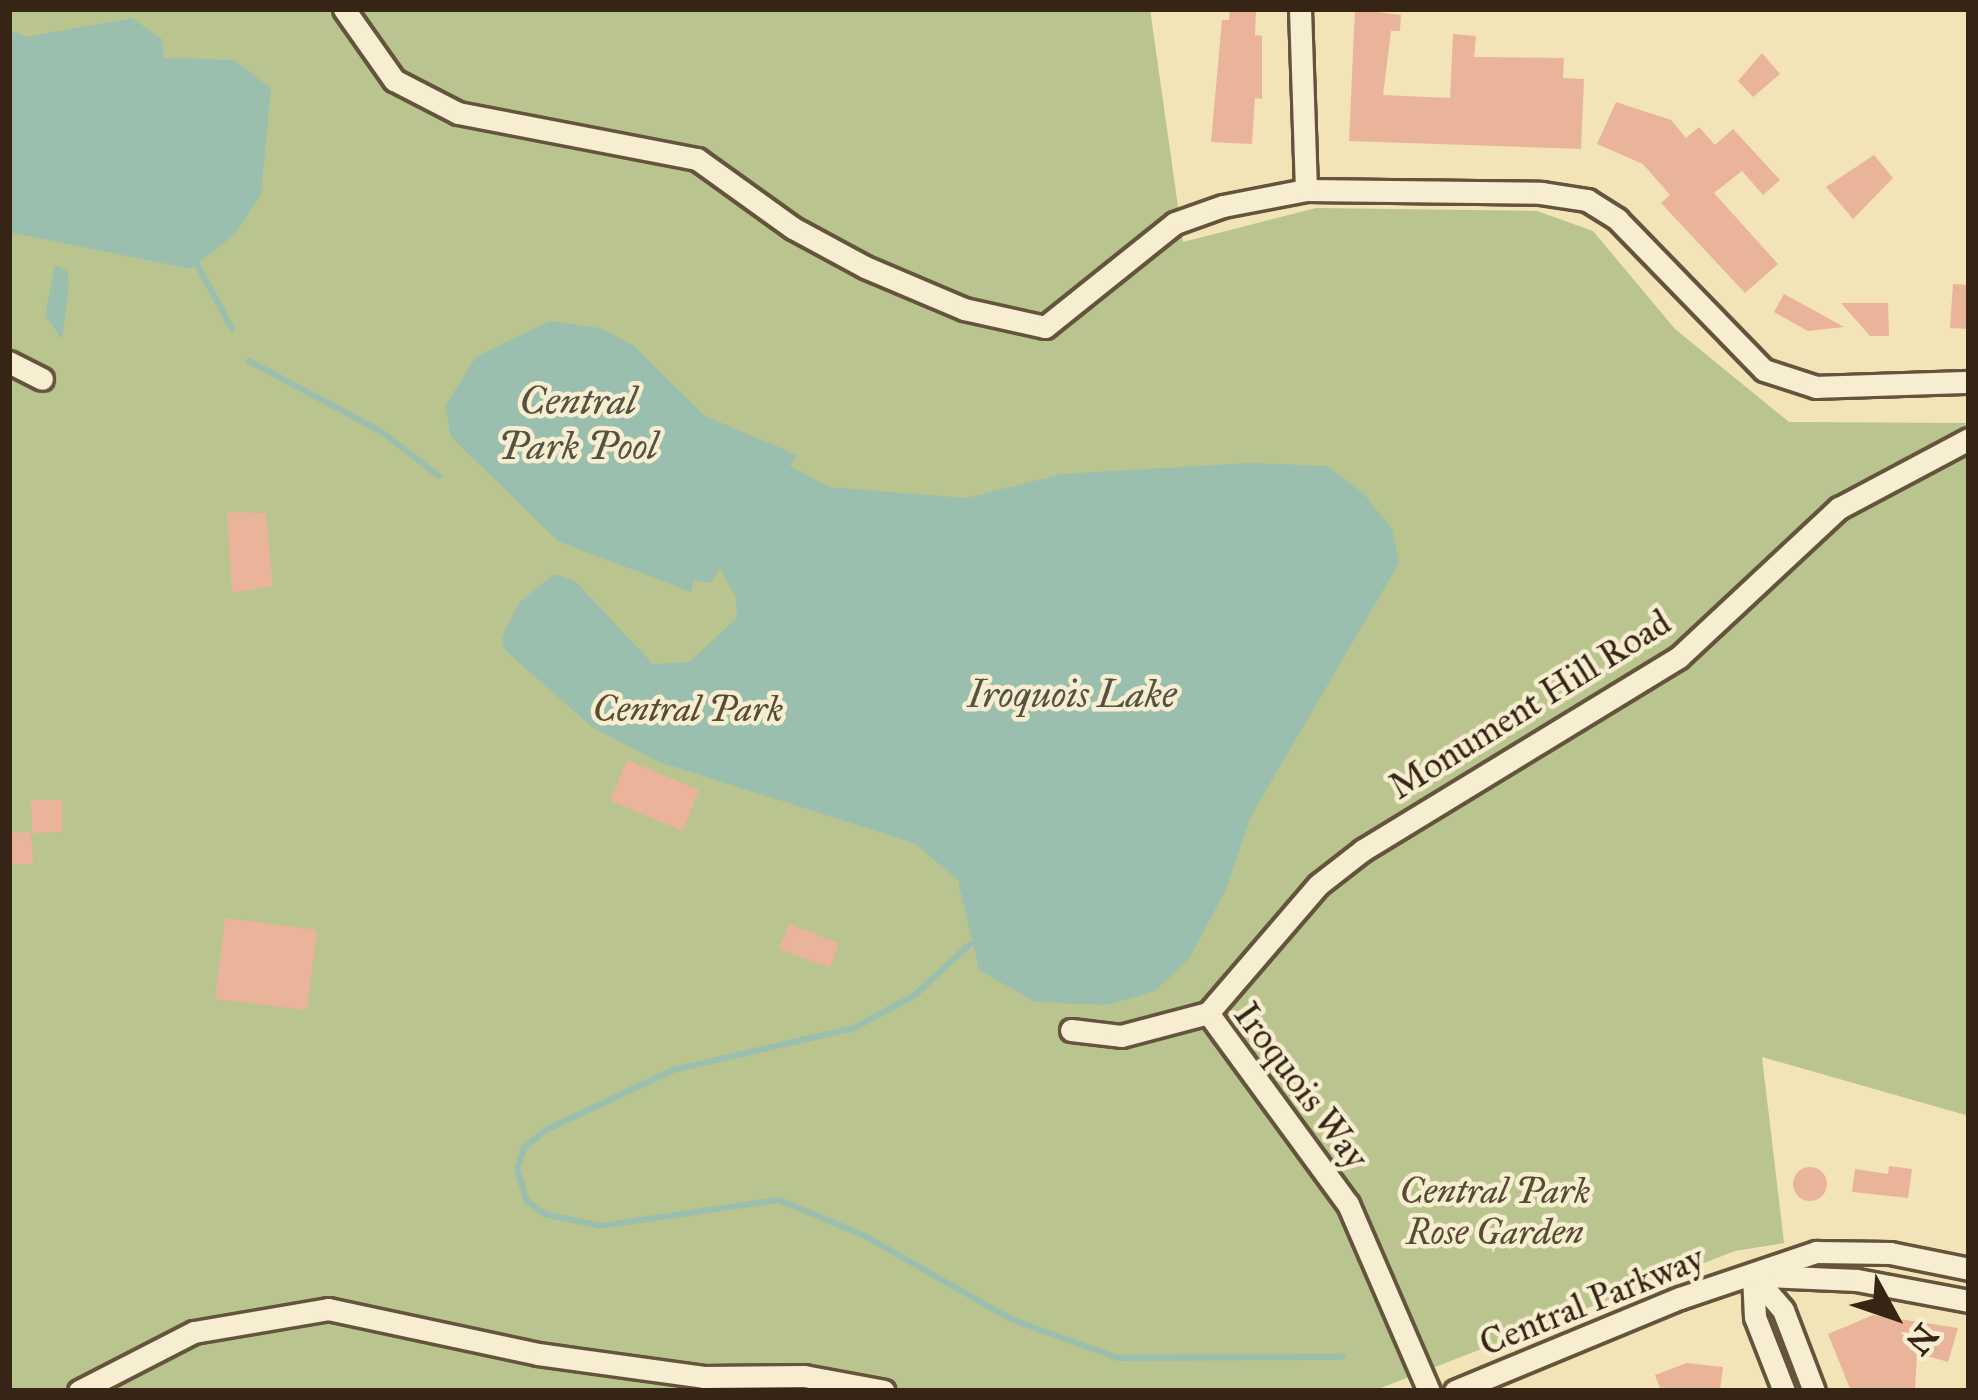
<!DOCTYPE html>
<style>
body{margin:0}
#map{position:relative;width:1978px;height:1400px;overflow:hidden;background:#f2e4b6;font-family:"IM FELL Great Primer",serif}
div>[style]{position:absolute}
.green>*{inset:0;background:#b9c48e}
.water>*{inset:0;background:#9bbfae}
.stream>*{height:6px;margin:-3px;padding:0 3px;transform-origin:3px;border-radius:3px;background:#9bbfae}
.building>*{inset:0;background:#e9b49a}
.round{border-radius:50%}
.roads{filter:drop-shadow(3px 0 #65543c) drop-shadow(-3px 0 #65543c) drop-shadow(0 3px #65543c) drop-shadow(0 -3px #65543c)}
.minor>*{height:21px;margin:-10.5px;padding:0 10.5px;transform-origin:10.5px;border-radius:10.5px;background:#f7edd0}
span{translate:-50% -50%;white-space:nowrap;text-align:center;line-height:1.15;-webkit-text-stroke:9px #f7edd0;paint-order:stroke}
.street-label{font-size:36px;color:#362414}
.park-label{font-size:36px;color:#574c32;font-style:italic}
.water-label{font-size:39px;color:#545242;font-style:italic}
.frame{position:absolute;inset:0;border:12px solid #362414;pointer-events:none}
.north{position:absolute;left:1834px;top:1256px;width:120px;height:120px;-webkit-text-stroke:9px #f7edd0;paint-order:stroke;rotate:130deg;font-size:33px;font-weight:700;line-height:48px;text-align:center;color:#362414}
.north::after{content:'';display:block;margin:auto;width:42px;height:54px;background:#362414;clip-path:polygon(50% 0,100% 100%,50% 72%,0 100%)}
</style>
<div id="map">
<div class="green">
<div style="clip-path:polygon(9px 9px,1150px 9px,1183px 242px,1316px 208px,1537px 211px,1593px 231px,1675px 329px,1789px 422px,1969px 423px,1969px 1116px,1762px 1057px,1784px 1243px,1735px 1251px,1373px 1391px,9px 1391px)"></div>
</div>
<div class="water">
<div style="clip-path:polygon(132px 18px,162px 39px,164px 58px,234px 60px,271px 88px,261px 194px,235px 234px,191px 269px,9px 232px,9px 30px,27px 37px)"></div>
<div style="clip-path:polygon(55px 265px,67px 270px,69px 283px,62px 339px,45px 316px)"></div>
<div style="clip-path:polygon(549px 321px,600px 328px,633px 345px,705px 416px,797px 455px,790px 466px,829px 487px,966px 498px,1062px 474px,1250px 463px,1327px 466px,1364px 494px,1392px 529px,1399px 563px,1251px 816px,1226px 889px,1189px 959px,1155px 991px,1107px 1005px,1035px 1002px,979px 970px,958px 880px,914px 843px,659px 762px,592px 727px,505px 650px,502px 637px,519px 603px,554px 574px,575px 581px,653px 664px,689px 662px,737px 618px,736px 597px,720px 569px,710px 583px,694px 580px,691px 592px,558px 541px,451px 437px,445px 406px,476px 357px)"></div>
</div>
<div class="stream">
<div style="left:197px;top:264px;width:74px;rotate:61.7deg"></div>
<div style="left:249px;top:361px;width:151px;rotate:28.1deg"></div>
<div style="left:382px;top:432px;width:72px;rotate:37.7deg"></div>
<div style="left:970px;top:944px;width:75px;rotate:137.2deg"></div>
<div style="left:915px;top:995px;width:69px;rotate:151.6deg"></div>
<div style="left:854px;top:1028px;width:186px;rotate:166.9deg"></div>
<div style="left:673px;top:1070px;width:140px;rotate:154.7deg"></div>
<div style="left:546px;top:1130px;width:28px;rotate:141deg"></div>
<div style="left:524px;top:1148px;width:22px;rotate:108deg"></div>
<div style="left:517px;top:1169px;width:34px;rotate:73deg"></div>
<div style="left:527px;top:1201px;width:22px;rotate:36deg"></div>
<div style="left:545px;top:1214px;width:56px;rotate:12.3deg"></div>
<div style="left:600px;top:1226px;width:181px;rotate:-8.3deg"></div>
<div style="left:779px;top:1200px;width:91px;rotate:22.6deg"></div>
<div style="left:863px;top:1235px;width:170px;rotate:29.6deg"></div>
<div style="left:1011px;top:1319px;width:114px;rotate:20deg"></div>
<div style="left:1118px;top:1358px;width:225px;rotate:-0.3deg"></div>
</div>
<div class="building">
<div style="clip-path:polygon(1230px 9px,1256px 9px,1255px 35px,1262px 36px,1262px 99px,1255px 98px,1252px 144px,1211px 142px,1222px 20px,1229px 20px)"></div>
<div style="clip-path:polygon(1355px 9px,1401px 15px,1400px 31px,1391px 31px,1383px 95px,1450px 98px,1453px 34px,1476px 36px,1474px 57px,1564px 58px,1563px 78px,1584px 79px,1581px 149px,1349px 141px)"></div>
<div style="clip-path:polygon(1762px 53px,1780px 74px,1753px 97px,1738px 81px)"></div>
<div style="clip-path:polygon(1616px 102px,1671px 120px,1686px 138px,1699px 127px,1715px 145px,1733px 129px,1780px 180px,1763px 195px,1742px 171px,1714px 193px,1778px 264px,1745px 293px,1661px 203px,1670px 195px,1643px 164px,1597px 144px)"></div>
<div style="clip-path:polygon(1874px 155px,1893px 178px,1853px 219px,1826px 187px)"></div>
<div style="clip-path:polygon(1953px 284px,1969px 285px,1969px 329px,1950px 328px)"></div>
<div style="clip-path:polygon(1784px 294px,1815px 311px,1844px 327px,1808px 331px,1774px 312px)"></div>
<div style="clip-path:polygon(1841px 303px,1888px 303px,1889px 336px,1870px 336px)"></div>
<div style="clip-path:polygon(227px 512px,266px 513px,273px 586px,232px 593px)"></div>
<div style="clip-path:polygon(627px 760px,699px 790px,683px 831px,610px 801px)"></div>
<div style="clip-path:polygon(31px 800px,62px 800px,62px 832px,32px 833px)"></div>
<div style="clip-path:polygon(31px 832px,33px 864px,9px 864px,9px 833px)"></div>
<div style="clip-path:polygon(225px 918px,317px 930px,307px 1010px,215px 999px)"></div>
<div style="clip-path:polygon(789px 924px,839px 943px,830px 968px,779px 949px)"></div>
<div style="clip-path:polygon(1889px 1166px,1912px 1169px,1908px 1198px,1852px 1192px,1855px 1169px,1888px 1174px)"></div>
<div class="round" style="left:1793px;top:1167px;width:34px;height:34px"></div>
<div style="clip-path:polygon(1873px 1315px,1958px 1328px,1948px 1362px,1917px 1353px,1915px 1391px,1851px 1391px,1828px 1334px)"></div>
<div style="clip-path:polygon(1687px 1363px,1723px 1367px,1720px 1391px,1661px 1391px,1655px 1375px)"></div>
</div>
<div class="roads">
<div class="minor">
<div style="left:344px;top:9px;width:87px;rotate:54.8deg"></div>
<div style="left:394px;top:80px;width:72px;rotate:27.3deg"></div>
<div style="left:458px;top:113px;width:243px;rotate:10.9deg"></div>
<div style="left:697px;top:159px;width:118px;rotate:35.7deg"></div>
<div style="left:793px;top:228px;width:82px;rotate:28.4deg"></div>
<div style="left:865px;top:267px;width:108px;rotate:23deg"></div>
<div style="left:964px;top:309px;width:83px;rotate:12.5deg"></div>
<div style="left:1045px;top:327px;width:166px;rotate:-38.7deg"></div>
<div style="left:1175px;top:223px;width:51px;rotate:-19.5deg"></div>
<div style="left:1223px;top:206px;width:85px;rotate:-10.9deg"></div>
<div style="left:1306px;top:190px;width:235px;rotate:0.7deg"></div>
<div style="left:1541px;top:193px;width:47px;rotate:8.7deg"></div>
<div style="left:1587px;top:200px;width:36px;rotate:32deg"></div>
<div style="left:1617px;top:219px;width:211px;rotate:45.8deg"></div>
<div style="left:1764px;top:370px;width:55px;rotate:18.1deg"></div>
<div style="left:1816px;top:387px;width:153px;rotate:-1.9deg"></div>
<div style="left:1300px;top:9px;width:181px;rotate:88.1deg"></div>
<div style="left:9px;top:362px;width:37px;rotate:27deg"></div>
<div style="left:1208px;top:1013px;width:237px;rotate:53.8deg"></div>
<div style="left:1348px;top:1204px;width:204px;rotate:66.6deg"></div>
<div style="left:1071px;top:1030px;width:50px;rotate:6.8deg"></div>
<div style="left:1121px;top:1036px;width:90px;rotate:-14.8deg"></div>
<div style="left:1208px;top:1013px;width:169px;rotate:-49.3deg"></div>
<div style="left:1318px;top:885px;width:57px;rotate:-37.9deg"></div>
<div style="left:1363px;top:850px;width:370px;rotate:-31.4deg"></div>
<div style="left:1679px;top:657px;width:219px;rotate:-43deg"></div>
<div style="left:1839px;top:508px;width:147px;rotate:-28deg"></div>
<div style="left:1753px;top:1275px;width:46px;rotate:49.4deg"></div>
<div style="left:1783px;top:1310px;width:87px;rotate:69.1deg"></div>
<div style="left:1753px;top:1275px;width:42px;rotate:87.3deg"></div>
<div style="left:1755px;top:1317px;width:79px;rotate:68.6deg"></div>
<div style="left:1766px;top:1276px;width:91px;rotate:2.5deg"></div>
<div style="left:1857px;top:1280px;width:114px;rotate:10.6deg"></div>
<div style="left:79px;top:1391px;width:129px;rotate:-27.2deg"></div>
<div style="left:194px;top:1332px;width:136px;rotate:-9.7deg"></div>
<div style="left:328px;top:1309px;width:215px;rotate:12.1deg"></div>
<div style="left:538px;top:1354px;width:167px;rotate:7.9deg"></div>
<div style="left:703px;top:1377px;width:101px;rotate:-0.6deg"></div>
<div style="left:804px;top:1376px;width:81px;rotate:10.6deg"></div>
<div style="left:1455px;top:1391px;width:243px;rotate:-22.5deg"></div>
<div style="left:1680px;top:1298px;width:144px;rotate:-18.7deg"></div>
<div style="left:1816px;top:1252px;width:74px;rotate:0.8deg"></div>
<div style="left:1890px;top:1253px;width:81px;rotate:11.4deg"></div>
</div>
</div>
<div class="street-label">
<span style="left:1530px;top:705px;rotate:-32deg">Monument Hill Road</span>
<span style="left:1301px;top:1086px;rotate:53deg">Iroquois Way</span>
<span style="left:1592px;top:1301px;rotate:-22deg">Central Parkway</span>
</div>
<div class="park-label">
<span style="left:688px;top:710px">Central Park</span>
<span style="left:1495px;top:1212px">Central Park<br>Rose Garden</span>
</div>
<div class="water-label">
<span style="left:578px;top:424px">Central<br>Park Pool</span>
<span style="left:1072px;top:694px">Iroquois Lake</span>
</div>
<div class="frame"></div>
<div class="north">N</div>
</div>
